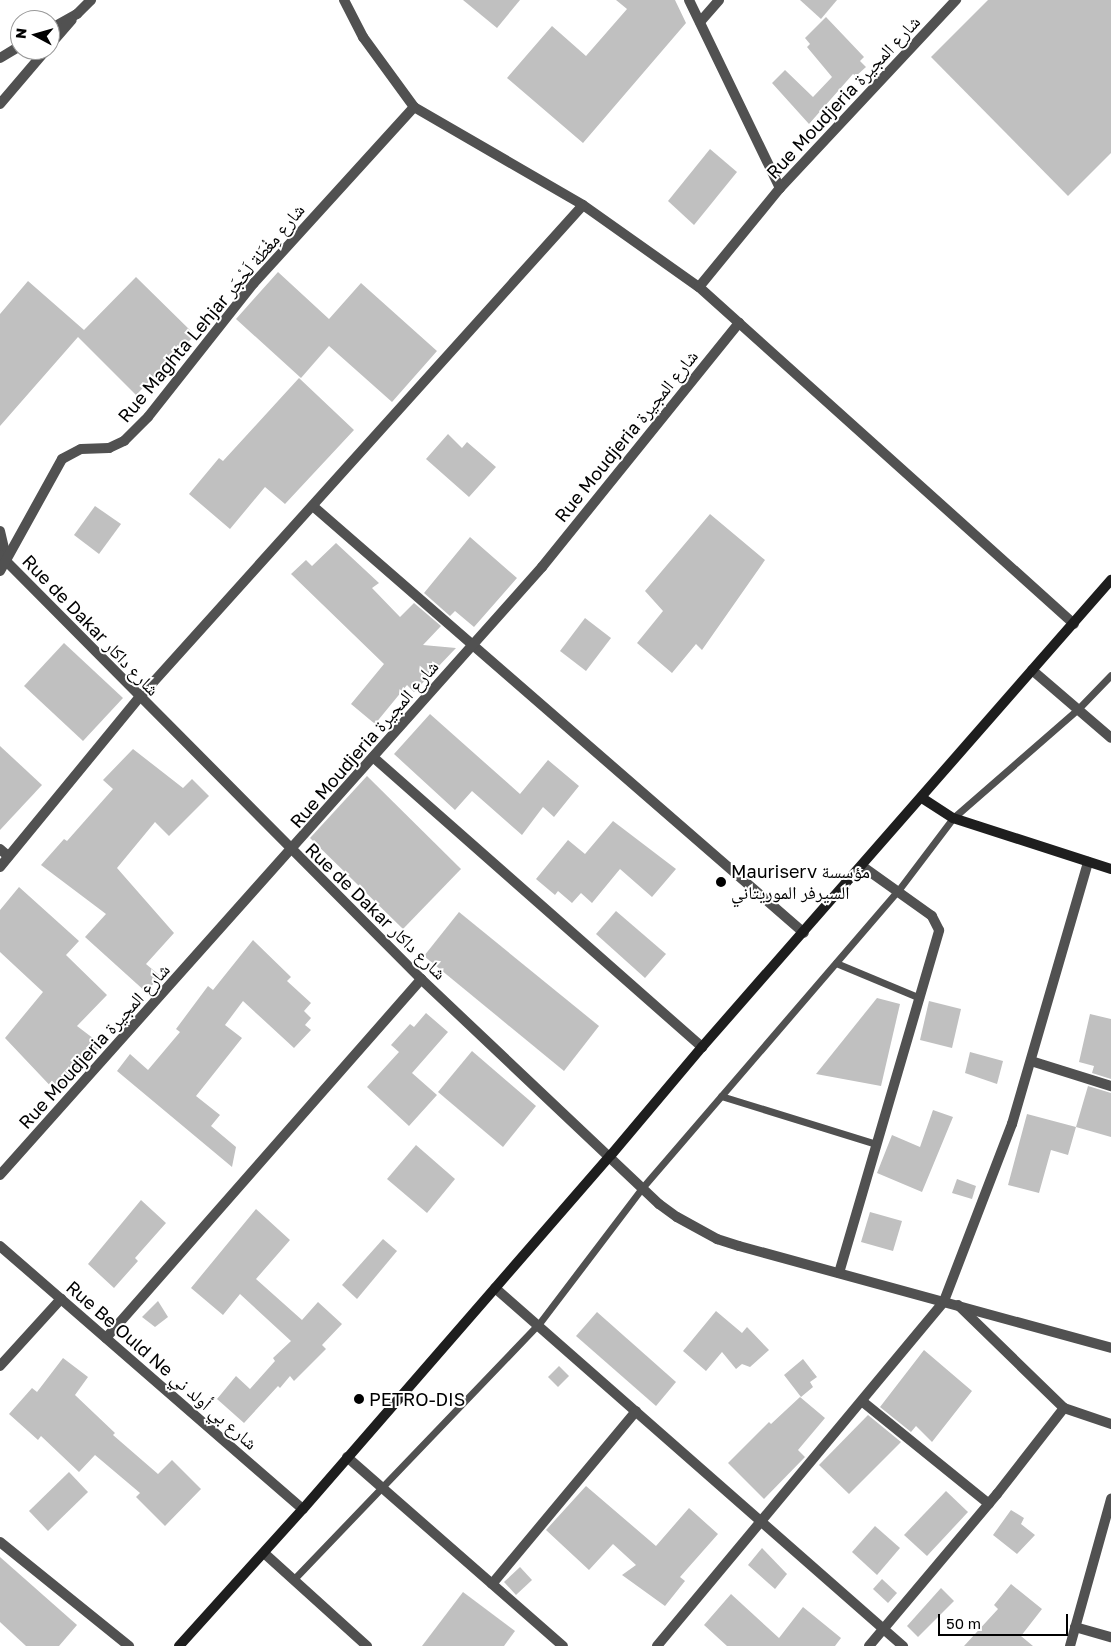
<!DOCTYPE html>
<meta charset="utf-8">
<style>
body{margin:0}
#map{position:relative;width:1111px;height:1646px;overflow:hidden;background:#fff;font-family:"Golos Text","Noto Naskh Arabic",sans-serif}
div>[style]{position:absolute}
.building>*{inset:0;background:#c0c0c0}
.lane>*{height:7px;margin:-3.5px;padding:0 3.5px;transform-origin:3.5px;border-radius:3.5px;background:#515151}
.street>*{height:10px;margin:-5px;padding:0 5px;transform-origin:5px;border-radius:5px;background:#515151}
.secondary>*{height:10px;margin:-5px;padding:0 5px;transform-origin:5px;border-radius:5px;background:#1e1e1e}
.dots>*{width:14px;height:14px;translate:-50% -50%;box-sizing:border-box;border:2px solid #fff;border-radius:50%}
span{translate:-50% -50%;white-space:nowrap;text-align:center;line-height:1.15;-webkit-text-stroke:4px #fff;paint-order:stroke}
.street-label{font-size:18px;color:#000}
.poi-label{font-size:18px;color:#000}
.left{translate:0 -50%;text-align:left}
.north{position:absolute;left:10px;top:10px;width:50px;height:50px;box-sizing:border-box;background:#fff;border:1px solid #999;border-radius:50%;rotate:276deg;font-size:14px;font-weight:700;line-height:20px;text-align:center;color:#000}
.north::after{content:'';display:block;margin:auto;width:18px;height:22px;background:#000;clip-path:polygon(50% 0,100% 100%,50% 72%,0 100%)}
.scale{position:absolute;left:938px;top:1614px;width:130px;height:22px;box-sizing:border-box;border:2px solid #000;border-top:0;padding-left:6px;font-size:15px;line-height:18px;white-space:nowrap;color:#000;-webkit-text-stroke:4px #fff;paint-order:stroke}
</style>
<div id="map">
<div class="building">
<div style="clip-path:polygon(463px 0,520px 0,497px 28px)"></div>
<div style="clip-path:polygon(616px 0,675px 0,686px 23px,583px 143px,507px 78px,552px 26px,586px 56px,627px 9px)"></div>
<div style="clip-path:polygon(800px 0,837px 0,821px 19px)"></div>
<div style="clip-path:polygon(988px 0,1111px 0,1111px 153px,1068px 196px,931px 57px)"></div>
<div style="clip-path:polygon(826px 17px,864px 57px,860px 61px,866px 67px,856px 76px,853px 74px,809px 124px,772px 83px,785px 70px,813px 97px,832px 77px,807px 47px,810px 44px,805px 38px)"></div>
<div style="clip-path:polygon(710px 149px,737px 172px,694px 225px,668px 201px)"></div>
<div style="clip-path:polygon(278px 272px,329px 319px,361px 283px,437px 351px,392px 402px,329px 346px,301px 378px,236px 319px)"></div>
<div style="clip-path:polygon(136px 277px,195px 335px,136px 395px,78px 337px,0 426px,0 314px,28px 281px,84px 330px)"></div>
<div style="clip-path:polygon(299px 378px,354px 430px,285px 504px,265px 487px,230px 529px,189px 494px,219px 458px,223px 461px)"></div>
<div style="clip-path:polygon(448px 434px,462px 448px,467px 442px,496px 467px,469px 497px,426px 459px)"></div>
<div style="clip-path:polygon(95px 506px,121px 524px,99px 554px,74px 535px)"></div>
<div style="clip-path:polygon(710px 514px,765px 560px,702px 650px,696px 644px,672px 673px,637px 643px,663px 611px,645px 591px)"></div>
<div style="clip-path:polygon(470px 537px,517px 578px,474px 627px,455px 611px,450px 616px,424px 593px)"></div>
<div style="clip-path:polygon(336px 543px,379px 583px,372px 588px,400px 617px,414px 603px,441px 626px,423px 645px,456px 648px,414px 692px,407px 685px,375px 724px,351px 704px,384px 664px,291px 574px,306px 560px,312px 566px)"></div>
<div style="clip-path:polygon(585px 618px,611px 638px,586px 671px,560px 651px)"></div>
<div style="clip-path:polygon(64px 643px,123px 698px,83px 741px,24px 686px)"></div>
<div style="clip-path:polygon(430px 714px,520px 794px,548px 760px,579px 786px,554px 817px,543px 807px,522px 835px,472px 791px,455px 810px,394px 754px)"></div>
<div style="clip-path:polygon(0 746px,42px 785px,0 830px)"></div>
<div style="clip-path:polygon(133px 749px,183px 788px,192px 779px,209px 796px,169px 836px,155px 822px,117px 868px,174px 933px,146px 964px,159px 975px,147px 993px,85px 937px,106px 914px,41px 865px,64px 839px,67px 841px,113px 789px,103px 780px)"></div>
<div style="clip-path:polygon(367px 776px,461px 869px,403px 929px,310px 838px)"></div>
<div style="clip-path:polygon(613px 821px,676px 869px,652px 897px,620px 869px,592px 903px,581px 893px,572px 903px,558px 891px,555px 895px,536px 879px,568px 840px,585px 854px)"></div>
<div style="clip-path:polygon(19px 887px,79px 941px,66px 955px,107px 995px,77px 1026px,102px 1045px,58px 1094px,5px 1038px,43px 992px,0 952px,0 910px)"></div>
<div style="clip-path:polygon(616px 911px,666px 954px,645px 978px,596px 934px)"></div>
<div style="clip-path:polygon(459px 912px,599px 1026px,564px 1071px,424px 956px)"></div>
<div style="clip-path:polygon(253px 940px,291px 977px,287px 981px,311px 1003px,304px 1011px,311px 1018px,305px 1025px,311px 1030px,294px 1048px,243px 1001px,225px 1025px,242px 1038px,196px 1096px,220px 1115px,211px 1126px,236px 1147px,232px 1167px,117px 1071px,130px 1054px,148px 1070px,180px 1032px,176px 1029px,208px 986px,213px 990px)"></div>
<div style="clip-path:polygon(877px 998px,900px 1004px,881px 1086px,816px 1074px)"></div>
<div style="clip-path:polygon(929px 1001px,961px 1009px,952px 1048px,920px 1040px)"></div>
<div style="clip-path:polygon(426px 1013px,448px 1032px,412px 1073px,437px 1095px,409px 1126px,367px 1087px,399px 1052px,391px 1045px,410px 1024px,414px 1027px)"></div>
<div style="clip-path:polygon(1090px 1014px,1111px 1019px,1111px 1079px,1092px 1073px,1094px 1066px,1079px 1062px)"></div>
<div style="clip-path:polygon(472px 1051px,536px 1106px,503px 1147px,438px 1092px)"></div>
<div style="clip-path:polygon(970px 1052px,1003px 1061px,997px 1084px,965px 1073px)"></div>
<div style="clip-path:polygon(1088px 1086px,1111px 1093px,1111px 1137px,1076px 1127px)"></div>
<div style="clip-path:polygon(933px 1110px,953px 1117px,922px 1192px,877px 1173px,892px 1135px,920px 1147px)"></div>
<div style="clip-path:polygon(1027px 1114px,1076px 1127px,1068px 1155px,1051px 1150px,1039px 1193px,1008px 1185px)"></div>
<div style="clip-path:polygon(416px 1145px,455px 1179px,427px 1213px,387px 1179px)"></div>
<div style="clip-path:polygon(957px 1179px,976px 1186px,972px 1199px,952px 1193px)"></div>
<div style="clip-path:polygon(141px 1200px,166px 1223px,135px 1258px,138px 1261px,114px 1288px,88px 1264px)"></div>
<div style="clip-path:polygon(256px 1209px,290px 1240px,256px 1279px,302px 1320px,318px 1302px,342px 1324px,322px 1345px,326px 1349px,294px 1381px,290px 1376px,280px 1388px,278px 1386px,244px 1423px,217px 1399px,236px 1376px,250px 1389px,275px 1361px,273px 1358px,291px 1341px,240px 1294px,223px 1315px,191px 1288px)"></div>
<div style="clip-path:polygon(870px 1212px,902px 1221px,893px 1251px,861px 1242px)"></div>
<div style="clip-path:polygon(383px 1239px,397px 1251px,357px 1299px,342px 1285px)"></div>
<div style="clip-path:polygon(158px 1301px,168px 1317px,155px 1327px,142px 1317px)"></div>
<div style="clip-path:polygon(716px 1311px,742px 1333px,747px 1327px,769px 1350px,750px 1367px,742px 1364px,736px 1369px,722px 1352px,706px 1371px,683px 1351px)"></div>
<div style="clip-path:polygon(597px 1312px,676px 1382px,656px 1406px,576px 1336px)"></div>
<div style="clip-path:polygon(924px 1350px,972px 1391px,932px 1442px,916px 1426px,911px 1432px,880px 1407px)"></div>
<div style="clip-path:polygon(63px 1358px,88px 1377px,75px 1395px,115px 1433px,113px 1435px,158px 1474px,172px 1460px,201px 1489px,165px 1526px,136px 1497px,140px 1493px,95px 1455px,79px 1472px,41px 1436px,38px 1440px,9px 1414px,32px 1388px,37px 1392px)"></div>
<div style="clip-path:polygon(803px 1359px,817px 1377px,810px 1382px,813px 1387px,801px 1397px,784px 1375px)"></div>
<div style="clip-path:polygon(559px 1366px,569px 1376px,558px 1387px,548px 1377px)"></div>
<div style="clip-path:polygon(800px 1397px,825px 1418px,798px 1450px,805px 1457px,764px 1499px,728px 1463px,769px 1422px,771px 1424px)"></div>
<div style="clip-path:polygon(868px 1415px,901px 1442px,849px 1494px,819px 1465px)"></div>
<div style="clip-path:polygon(69px 1472px,88px 1492px,48px 1531px,29px 1511px)"></div>
<div style="clip-path:polygon(586px 1486px,656px 1546px,689px 1508px,718px 1534px,680px 1577px,685px 1581px,665px 1606px,622px 1575px,636px 1565px,613px 1544px,589px 1570px,546px 1530px)"></div>
<div style="clip-path:polygon(946px 1491px,968px 1512px,927px 1556px,904px 1535px)"></div>
<div style="clip-path:polygon(1011px 1510px,1024px 1518px,1021px 1524px,1035px 1535px,1017px 1554px,993px 1535px)"></div>
<div style="clip-path:polygon(875px 1526px,900px 1548px,877px 1575px,852px 1552px)"></div>
<div style="clip-path:polygon(762px 1548px,787px 1574px,775px 1589px,748px 1565px)"></div>
<div style="clip-path:polygon(0 1557px,77px 1625px,59px 1646px,26px 1646px,0 1622px)"></div>
<div style="clip-path:polygon(520px 1567px,532px 1580px,516px 1595px,504px 1582px)"></div>
<div style="clip-path:polygon(882px 1579px,897px 1593px,888px 1603px,873px 1589px)"></div>
<div style="clip-path:polygon(1011px 1584px,1042px 1609px,1021px 1636px,1033px 1646px,964px 1646px,998px 1609px,994px 1605px)"></div>
<div style="clip-path:polygon(941px 1588px,954px 1601px,918px 1637px,907px 1626px)"></div>
<div style="clip-path:polygon(463px 1592px,515px 1631px,504px 1646px,422px 1646px)"></div>
<div style="clip-path:polygon(731px 1594px,779px 1638px,803px 1607px,841px 1638px,835px 1646px,727px 1646px,704px 1625px)"></div>
</div>
<div class="lane">
<div style="left:836px;top:963px;width:91px;rotate:22.6deg"></div>
<div style="left:721px;top:1096px;width:162px;rotate:17.2deg"></div>
<div style="left:294px;top:1579px;width:352px;rotate:-46.2deg"></div>
<div style="left:538px;top:1325px;width:172px;rotate:-52.8deg"></div>
<div style="left:642px;top:1188px;width:391px;rotate:-49.3deg"></div>
<div style="left:897px;top:892px;width:93px;rotate:-52.9deg"></div>
<div style="left:953px;top:818px;width:166px;rotate:-41.1deg"></div>
<div style="left:1078px;top:709px;width:47px;rotate:-45.9deg"></div>
</div>
<div class="street">
<div style="left:344px;top:0;width:42px;rotate:62.8deg"></div>
<div style="left:363px;top:37px;width:87px;rotate:53.9deg"></div>
<div style="left:414px;top:107px;width:195px;rotate:30.1deg"></div>
<div style="left:583px;top:205px;width:142px;rotate:35.3deg"></div>
<div style="left:699px;top:287px;width:504px;rotate:41.94deg"></div>
<div style="left:689px;top:0;width:209px;rotate:64.2deg"></div>
<div style="left:700px;top:22px;width:29px;rotate:-49deg"></div>
<div style="left:50px;top:29px;width:31px;rotate:-29deg"></div>
<div style="left:77px;top:14px;width:20px;rotate:-45deg"></div>
<div style="left:50px;top:45px;width:33px;rotate:-49deg"></div>
<div style="left:0;top:58px;width:23px;rotate:-31deg"></div>
<div style="left:0;top:104px;width:71px;rotate:-49.6deg"></div>
<div style="left:699px;top:287px;width:128px;rotate:-50.7deg"></div>
<div style="left:780px;top:188px;width:258px;rotate:-46.9deg"></div>
<div style="left:314px;top:507px;width:649px;rotate:41deg"></div>
<div style="left:0;top:531px;width:31px;rotate:77deg"></div>
<div style="left:0;top:555px;width:598px;rotate:45.2deg"></div>
<div style="left:421px;top:979px;width:328px;rotate:43.4deg"></div>
<div style="left:659px;top:1204px;width:22px;rotate:36deg"></div>
<div style="left:677px;top:1217px;width:46px;rotate:28.8deg"></div>
<div style="left:717px;top:1239px;width:23px;rotate:18deg"></div>
<div style="left:739px;top:1246px;width:386px;rotate:15.3deg"></div>
<div style="left:0;top:571px;width:128px;rotate:-61deg"></div>
<div style="left:62px;top:459px;width:21px;rotate:-28deg"></div>
<div style="left:81px;top:449px;width:28px;rotate:-2deg"></div>
<div style="left:109px;top:448px;width:17px;rotate:-25deg"></div>
<div style="left:124px;top:441px;width:34px;rotate:-45deg"></div>
<div style="left:148px;top:417px;width:171px;rotate:-51.7deg"></div>
<div style="left:254px;top:283px;width:238px;rotate:-47.7deg"></div>
<div style="left:1032px;top:670px;width:104px;rotate:40.7deg"></div>
<div style="left:373px;top:757px;width:439px;rotate:41.4deg"></div>
<div style="left:0;top:849px;width:11px;rotate:41deg"></div>
<div style="left:0;top:867px;width:219px;rotate:-50.6deg"></div>
<div style="left:139px;top:698px;width:663px;rotate:-47.99deg"></div>
<div style="left:1031px;top:1061px;width:84px;rotate:17.4deg"></div>
<div style="left:0;top:1175px;width:815px;rotate:-48.28deg"></div>
<div style="left:542px;top:567px;width:314px;rotate:-51.1deg"></div>
<div style="left:0;top:1246px;width:401px;rotate:41deg"></div>
<div style="left:839px;top:1273px;width:357px;rotate:-73.7deg"></div>
<div style="left:939px;top:930px;width:16px;rotate:-117deg"></div>
<div style="left:932px;top:916px;width:86px;rotate:-144.5deg"></div>
<div style="left:495px;top:1288px;width:543px;rotate:41.27deg"></div>
<div style="left:958px;top:1305px;width:148px;rotate:44.2deg"></div>
<div style="left:1064px;top:1408px;width:50px;rotate:18.8deg"></div>
<div style="left:106px;top:1338px;width:478px;rotate:-48.7deg"></div>
<div style="left:0;top:1366px;width:91px;rotate:-47.7deg"></div>
<div style="left:863px;top:1402px;width:162px;rotate:39deg"></div>
<div style="left:347px;top:1457px;width:287px;rotate:41.2deg"></div>
<div style="left:0;top:1542px;width:166px;rotate:38.9deg"></div>
<div style="left:264px;top:1553px;width:139px;rotate:42.1deg"></div>
<div style="left:492px;top:1584px;width:225px;rotate:-50.2deg"></div>
<div style="left:1075px;top:1627px;width:37px;rotate:16deg"></div>
<div style="left:657px;top:1646px;width:449px;rotate:-50.2deg"></div>
<div style="left:944px;top:1301px;width:190px;rotate:-69deg"></div>
<div style="left:1012px;top:1124px;width:273px;rotate:-73.8deg"></div>
<div style="left:869px;top:1646px;width:199px;rotate:-49.9deg"></div>
<div style="left:997px;top:1494px;width:109px;rotate:-52.1deg"></div>
<div style="left:1070px;top:1646px;width:153px;rotate:-74.4deg"></div>
</div>
<div class="secondary">
<div style="left:922px;top:798px;width:37px;rotate:33deg"></div>
<div style="left:953px;top:818px;width:166px;rotate:17.9deg"></div>
<div style="left:179px;top:1646px;width:185px;rotate:-47.9deg"></div>
<div style="left:303px;top:1509px;width:469px;rotate:-49deg"></div>
<div style="left:611px;top:1155px;width:141px;rotate:-49.9deg"></div>
<div style="left:702px;top:1047px;width:621px;rotate:-48.79deg"></div>
</div>
<div class="dots">
<div style="left:721px;top:882px;background:#000"></div>
<div style="left:359px;top:1399px;background:#000"></div>
</div>
<div class="street-label">
<span style="left:843px;top:97px;rotate:-47deg">Rue Moudjeria شارع المجيرة</span>
<span style="left:211px;top:313px;rotate:-50deg">Rue Maghta Lehjar شارع مِغْطَة لَحْجَر</span>
<span style="left:626px;top:436px;rotate:-51deg">Rue Moudjeria شارع المجيرة</span>
<span style="left:91px;top:625px;rotate:46deg">Rue de Dakar شارع داكار</span>
<span style="left:364px;top:744px;rotate:-49deg">Rue Moudjeria شارع المجيرة</span>
<span style="left:376px;top:911px;rotate:44deg">Rue de Dakar شارع داكار</span>
<span style="left:94px;top:1046px;rotate:-48deg">Rue Moudjeria شارع المجيرة</span>
<span style="left:162px;top:1365px;rotate:41deg">Rue Be Ould Ne شارع بي أولد ني</span>
</div>
<div class="poi-label">
<span class="left" style="left:731px;top:882px">Mauriserv مؤسسة<br>السيرفر الموريتاني</span>
<span class="left" style="left:369px;top:1399px">PETRO-DIS</span>
</div>
<div class="north">N</div>
<div class="scale">50 m</div>
</div>
